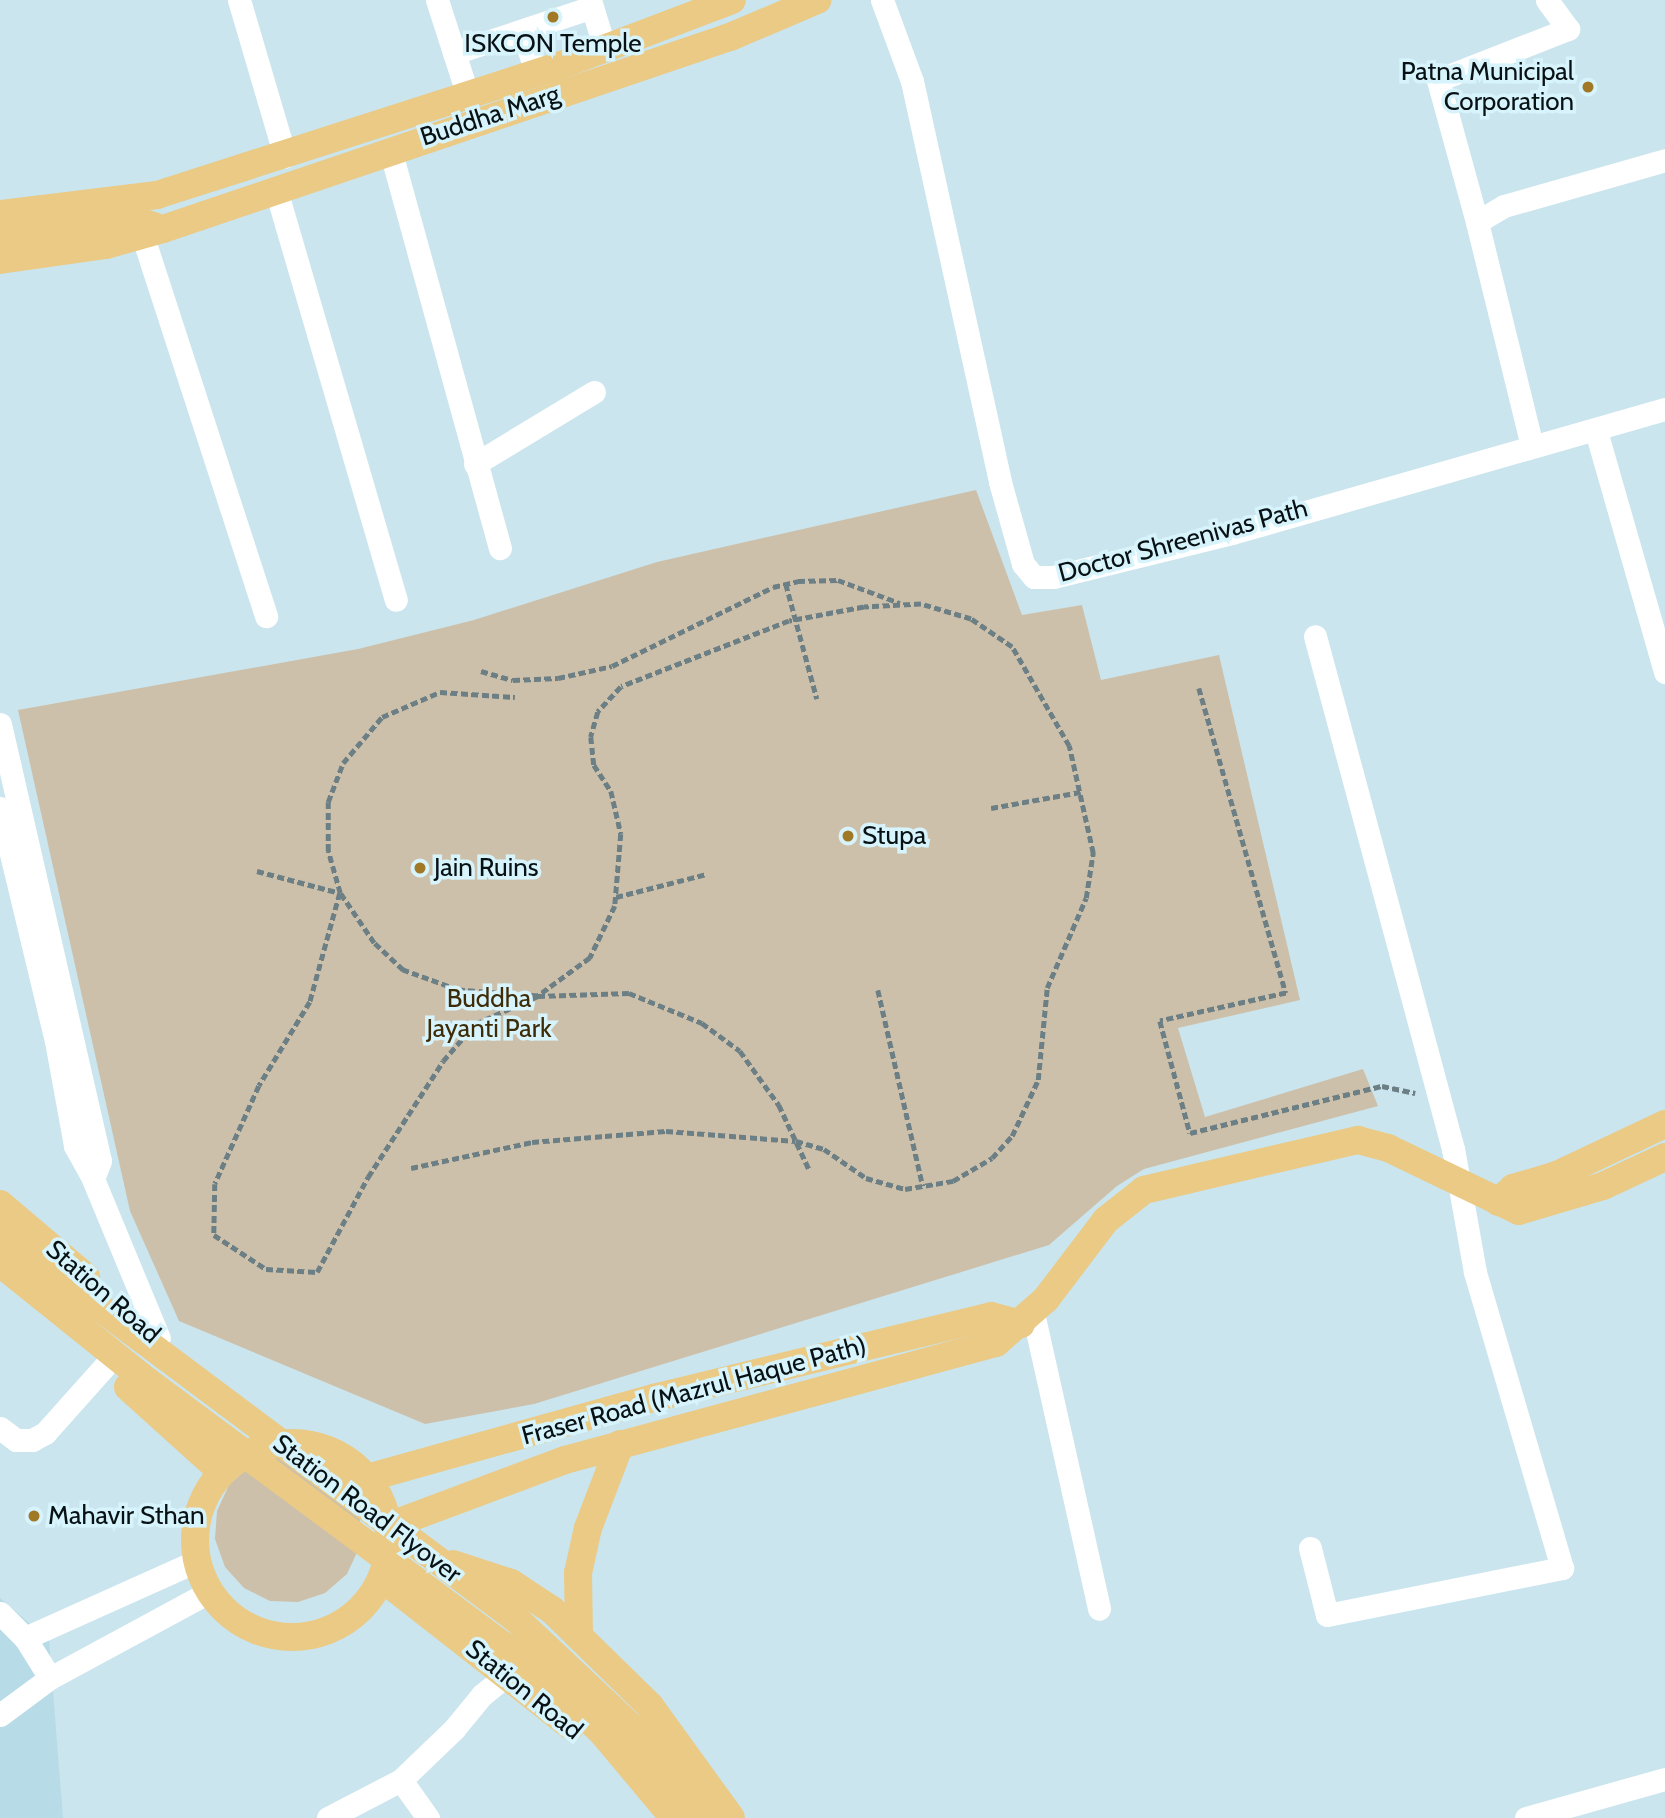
<!DOCTYPE html>
<style>
body{margin:0}
#map{position:relative;width:1665px;height:1818px;overflow:hidden;background:#cae5ee;font-family:Cabin,sans-serif}
div>[style]{position:absolute}
.built>*{inset:0;background:#b7dce7}
.green>*{inset:0;background:#cdc0aa}
.path>*{height:4.5px;margin-top:-2.25px;transform-origin:0;background:repeating-linear-gradient(90deg,#6c7f85 0 7px,transparent 0 10.5px)}
.minor>*{height:23px;margin:-11.5px;padding:0 11.5px;transform-origin:11.5px;border-radius:11.5px;background:#fff}
.major>*{height:28px;margin:-14px;padding:0 14px;transform-origin:14px;border-radius:14px;background:#eaca85}
.major>.ring{margin:-14px;padding:0;box-sizing:content-box;background:none;border:28px solid #eaca85;border-radius:50%}
.dots>*{width:19px;height:19px;translate:-50% -50%;box-sizing:border-box;border:4px solid #d7f3fb;border-radius:50%}
span{translate:-50% -50%;white-space:nowrap;text-align:center;line-height:1.15;-webkit-text-stroke:7px #d7f3fb;paint-order:stroke}
.poi-label{font-size:26px;color:#081215}
.right{translate:-100% -50%;text-align:right}
.left{translate:0 -50%;text-align:left}
.street-label{font-size:26px;color:#081215}
.park-label{font-size:26px;color:#3d2c07}
</style>
<div id="map">
<div class="built">
<div style="clip-path:polygon(0 1598px,49px 1640px,63px 1818px,0 1818px)"></div>
</div>
<div class="green">
<div style="clip-path:polygon(976px 490px,1022px 615px,1082px 605px,1101px 680px,1219px 655px,1300px 1000px,1178px 1028px,1205px 1117px,1363px 1069px,1378px 1106px,1144px 1169px,1117px 1186px,1049px 1245px,534px 1404px,425px 1424px,179px 1321px,130px 1211px,18px 710px,358px 649px,474px 620px,657px 562px)"></div>
<div style="clip-path:polygon(277px 1456px,360px 1519px,359px 1548px,347px 1574px,325px 1593px,298px 1602px,270px 1601px,244px 1588px,225px 1567px,215px 1539px,217px 1511px,229px 1485px,250px 1466px)"></div>
</div>
<div class="path">
<div style="left:786px;top:584px;width:119px;rotate:74.9deg"></div>
<div style="left:481px;top:671px;width:33px;rotate:16deg"></div>
<div style="left:513px;top:680px;width:45px;rotate:-2.5deg"></div>
<div style="left:558px;top:678px;width:55px;rotate:-12.5deg"></div>
<div style="left:612px;top:666px;width:179px;rotate:-26.1deg"></div>
<div style="left:773px;top:587px;width:26px;rotate:-13deg"></div>
<div style="left:798px;top:581px;width:40px;rotate:-1.4deg"></div>
<div style="left:838px;top:580px;width:66px;rotate:20.4deg"></div>
<div style="left:1199px;top:688px;width:317px;rotate:74.1deg"></div>
<div style="left:1286px;top:993px;width:129px;rotate:167.5deg"></div>
<div style="left:1160px;top:1021px;width:116px;rotate:75deg"></div>
<div style="left:1190px;top:1133px;width:198px;rotate:-13.8deg"></div>
<div style="left:1382px;top:1086px;width:34px;rotate:12deg"></div>
<div style="left:991px;top:808px;width:91px;rotate:-10.1deg"></div>
<div style="left:257px;top:871px;width:86px;rotate:14.8deg"></div>
<div style="left:340px;top:893px;width:113px;rotate:105.4deg"></div>
<div style="left:310px;top:1002px;width:98px;rotate:121.3deg"></div>
<div style="left:259px;top:1086px;width:107px;rotate:114.2deg"></div>
<div style="left:215px;top:1184px;width:51px;rotate:91.1deg"></div>
<div style="left:214px;top:1235px;width:62px;rotate:33.2deg"></div>
<div style="left:266px;top:1269px;width:51px;rotate:3.4deg"></div>
<div style="left:317px;top:1272px;width:108px;rotate:-61.8deg"></div>
<div style="left:368px;top:1177px;width:138px;rotate:-57.1deg"></div>
<div style="left:443px;top:1061px;width:49px;rotate:-49.1deg"></div>
<div style="left:475px;top:1024px;width:69px;rotate:-24deg"></div>
<div style="left:538px;top:996px;width:91px;rotate:-1.9deg"></div>
<div style="left:629px;top:993px;width:79px;rotate:22.3deg"></div>
<div style="left:702px;top:1023px;width:47px;rotate:36.4deg"></div>
<div style="left:740px;top:1051px;width:67px;rotate:54.2deg"></div>
<div style="left:779px;top:1105px;width:71px;rotate:64.9deg"></div>
<div style="left:616px;top:897px;width:94px;rotate:-14.2deg"></div>
<div style="left:878px;top:990px;width:201px;rotate:77.1deg"></div>
<div style="left:411px;top:1168px;width:124px;rotate:-12.1deg"></div>
<div style="left:532px;top:1142px;width:134px;rotate:-4.7deg"></div>
<div style="left:666px;top:1131px;width:130px;rotate:4.4deg"></div>
<div style="left:796px;top:1141px;width:29px;rotate:16deg"></div>
<div style="left:824px;top:1149px;width:51px;rotate:34.6deg"></div>
<div style="left:866px;top:1178px;width:41px;rotate:15.8deg"></div>
<div style="left:905px;top:1189px;width:49px;rotate:-9.5deg"></div>
<div style="left:953px;top:1181px;width:45px;rotate:-30.5deg"></div>
<div style="left:992px;top:1158px;width:30px;rotate:-48deg"></div>
<div style="left:1012px;top:1136px;width:62px;rotate:-65.1deg"></div>
<div style="left:1038px;top:1080px;width:92px;rotate:-84.4deg"></div>
<div style="left:1047px;top:988px;width:98px;rotate:-66.6deg"></div>
<div style="left:1086px;top:898px;width:46px;rotate:-81.2deg"></div>
<div style="left:1093px;top:853px;width:110px;rotate:-102.6deg"></div>
<div style="left:1069px;top:746px;width:114px;rotate:-119.9deg"></div>
<div style="left:1012px;top:647px;width:50px;rotate:-145.7deg"></div>
<div style="left:971px;top:619px;width:52px;rotate:-163.3deg"></div>
<div style="left:921px;top:604px;width:57px;rotate:177deg"></div>
<div style="left:864px;top:607px;width:76px;rotate:169.4deg"></div>
<div style="left:789px;top:621px;width:180px;rotate:158.6deg"></div>
<div style="left:621px;top:687px;width:34px;rotate:133deg"></div>
<div style="left:598px;top:712px;width:26px;rotate:106deg"></div>
<div style="left:591px;top:737px;width:28px;rotate:84deg"></div>
<div style="left:594px;top:765px;width:31px;rotate:57deg"></div>
<div style="left:611px;top:791px;width:44px;rotate:76.9deg"></div>
<div style="left:621px;top:834px;width:72px;rotate:94.8deg"></div>
<div style="left:615px;top:906px;width:58px;rotate:115.7deg"></div>
<div style="left:590px;top:958px;width:64px;rotate:143.8deg"></div>
<div style="left:538px;top:996px;width:80px;rotate:-175.7deg"></div>
<div style="left:458px;top:990px;width:59px;rotate:-160deg"></div>
<div style="left:403px;top:970px;width:40px;rotate:-137deg"></div>
<div style="left:374px;top:943px;width:60px;rotate:-124.2deg"></div>
<div style="left:340px;top:893px;width:44px;rotate:-105.9deg"></div>
<div style="left:328px;top:851px;width:49px;rotate:-90deg"></div>
<div style="left:328px;top:802px;width:42px;rotate:-69deg"></div>
<div style="left:343px;top:763px;width:60px;rotate:-49.7deg"></div>
<div style="left:382px;top:717px;width:63px;rotate:-23.3deg"></div>
<div style="left:440px;top:692px;width:75px;rotate:3.8deg"></div>
</div>
<div class="minor">
<div style="left:239px;top:0;width:163px;rotate:73.6deg"></div>
<div style="left:437px;top:0;width:101px;rotate:72.1deg"></div>
<div style="left:590px;top:0;width:51px;rotate:73deg"></div>
<div style="left:882px;top:0;width:86px;rotate:69.7deg"></div>
<div style="left:912px;top:81px;width:411px;rotate:77.6deg"></div>
<div style="left:1000px;top:482px;width:85px;rotate:74.3deg"></div>
<div style="left:1023px;top:564px;width:17px;rotate:50deg"></div>
<div style="left:1034px;top:577px;width:19px"></div>
<div style="left:1053px;top:577px;width:184px;rotate:-13.8deg"></div>
<div style="left:1232px;top:533px;width:450px;rotate:-16deg"></div>
<div style="left:523px;top:31px;width:44px;rotate:72.8deg"></div>
<div style="left:454px;top:53px;width:145px;rotate:-18.4deg"></div>
<div style="left:390px;top:149px;width:414px;rotate:74.6deg"></div>
<div style="left:276px;top:190px;width:427px;rotate:73.7deg"></div>
<div style="left:1477px;top:222px;width:147px;rotate:-105.4deg"></div>
<div style="left:1438px;top:80px;width:140px;rotate:-21.4deg"></div>
<div style="left:1568px;top:29px;width:36px;rotate:-126deg"></div>
<div style="left:142px;top:234px;width:402px;rotate:72deg"></div>
<div style="left:1596px;top:431px;width:251px;rotate:74deg"></div>
<div style="left:1532px;top:446px;width:231px;rotate:-103.8deg"></div>
<div style="left:1477px;top:222px;width:31px;rotate:-31deg"></div>
<div style="left:1504px;top:206px;width:167px;rotate:-15.9deg"></div>
<div style="left:475px;top:464px;width:139px;rotate:-31.2deg"></div>
<div style="left:0;top:724px;width:448px;rotate:77.1deg"></div>
<div style="left:100px;top:1161px;width:19px;rotate:111deg"></div>
<div style="left:0;top:808px;width:240px;rotate:76.5deg"></div>
<div style="left:56px;top:1041px;width:107px;rotate:79.7deg"></div>
<div style="left:75px;top:1146px;width:38px;rotate:61deg"></div>
<div style="left:93px;top:1179px;width:172px;rotate:67.5deg"></div>
<div style="left:1033px;top:1313px;width:303px;rotate:77.4deg"></div>
<div style="left:0;top:1428px;width:20px;rotate:37deg"></div>
<div style="left:16px;top:1440px;width:16px"></div>
<div style="left:32px;top:1440px;width:15px;rotate:-28deg"></div>
<div style="left:45px;top:1433px;width:89px;rotate:-48.2deg"></div>
<div style="left:1310px;top:1548px;width:69px;rotate:75.8deg"></div>
<div style="left:1327px;top:1615px;width:240px;rotate:-11.3deg"></div>
<div style="left:1562px;top:1568px;width:309px;rotate:-106.4deg"></div>
<div style="left:1475px;top:1272px;width:125px;rotate:-100.1deg"></div>
<div style="left:1453px;top:1149px;width:531px;rotate:-105.06deg"></div>
<div style="left:0;top:1613px;width:35px;rotate:45deg"></div>
<div style="left:25px;top:1638px;width:47px;rotate:58deg"></div>
<div style="left:25px;top:1638px;width:188px;rotate:-24.2deg"></div>
<div style="left:0;top:1715px;width:62px;rotate:-36.5deg"></div>
<div style="left:50px;top:1678px;width:181px;rotate:-28.4deg"></div>
<div style="left:401px;top:1780px;width:47px;rotate:54.6deg"></div>
<div style="left:328px;top:1818px;width:82px;rotate:-27.5deg"></div>
<div style="left:401px;top:1780px;width:74px;rotate:-43.9deg"></div>
<div style="left:454px;top:1729px;width:44px;rotate:-50.5deg"></div>
<div style="left:482px;top:1695px;width:32px;rotate:-39deg"></div>
<div style="left:1526px;top:1818px;width:144px;rotate:-15.7deg"></div>
</div>
<div class="major">
<div style="left:0;top:214px;width:158px;rotate:-6.9deg"></div>
<div style="left:157px;top:195px;width:419px;rotate:-17.8deg"></div>
<div style="left:556px;top:67px;width:188px;rotate:-20.8deg"></div>
<div style="left:0;top:236px;width:132px;rotate:-7.4deg"></div>
<div style="left:131px;top:219px;width:24px;rotate:17deg"></div>
<div style="left:0;top:260px;width:107px;rotate:-8.1deg"></div>
<div style="left:106px;top:245px;width:59px;rotate:-15.7deg"></div>
<div style="left:163px;top:229px;width:599px;rotate:-18.71deg"></div>
<div style="left:730px;top:37px;width:95px;rotate:-23deg"></div>
<div style="left:1498px;top:1202px;width:21px;rotate:-43deg"></div>
<div style="left:1513px;top:1188px;width:46px;rotate:-16.5deg"></div>
<div style="left:1557px;top:1175px;width:119px;rotate:-25.3deg"></div>
<div style="left:0;top:1204px;width:113px;rotate:40.3deg"></div>
<div style="left:0;top:1233px;width:643px;rotate:36.78deg"></div>
<div style="left:515px;top:1618px;width:159px;rotate:43.2deg"></div>
<div style="left:631px;top:1727px;width:116px;rotate:51.6deg"></div>
<div style="left:0;top:1263px;width:189px;rotate:38.8deg"></div>
<div style="left:147px;top:1381px;width:490px;rotate:36.6deg"></div>
<div style="left:540px;top:1673px;width:86px;rotate:43.6deg"></div>
<div style="left:602px;top:1732px;width:112px;rotate:50.1deg"></div>
<div style="left:128px;top:1387px;width:127px;rotate:42.1deg"></div>
<div class="ring" style="left:195px;top:1443px;width:166px;height:166px"></div>
<div style="left:367px;top:1478px;width:301px;rotate:-15.6deg"></div>
<div style="left:657px;top:1397px;width:344px;rotate:-13.6deg"></div>
<div style="left:991px;top:1316px;width:31px;rotate:15deg"></div>
<div style="left:391px;top:1525px;width:186px;rotate:-20.5deg"></div>
<div style="left:565px;top:1460px;width:447px;rotate:-15.2deg"></div>
<div style="left:996px;top:1343px;width:67px;rotate:-41.3deg"></div>
<div style="left:1046px;top:1299px;width:99px;rotate:-52.8deg"></div>
<div style="left:1106px;top:1220px;width:48px;rotate:-38.3deg"></div>
<div style="left:1144px;top:1190px;width:220px;rotate:-13.2deg"></div>
<div style="left:1358px;top:1140px;width:31px;rotate:15deg"></div>
<div style="left:1388px;top:1148px;width:145px;rotate:25.7deg"></div>
<div style="left:1519px;top:1211px;width:88px;rotate:-16.6deg"></div>
<div style="left:1603px;top:1186px;width:68px;rotate:-25.1deg"></div>
<div style="left:453px;top:1564px;width:61px;rotate:18.1deg"></div>
<div style="left:511px;top:1583px;width:49px;rotate:33.4deg"></div>
<div style="left:552px;top:1610px;width:137px;rotate:44.4deg"></div>
<div style="left:650px;top:1706px;width:138px;rotate:54.1deg"></div>
<div style="left:393px;top:1587px;width:226px;rotate:38deg"></div>
<div style="left:579px;top:1636px;width:63px;rotate:-90.9deg"></div>
<div style="left:578px;top:1573px;width:46px;rotate:-77.5deg"></div>
<div style="left:588px;top:1528px;width:90px;rotate:-69.1deg"></div>
</div>
<div class="dots">
<div style="left:553px;top:17px;background:#a07826"></div>
<div style="left:1588px;top:87px;background:#a07826"></div>
<div style="left:848px;top:836px;background:#a07826"></div>
<div style="left:420px;top:868px;background:#a07826"></div>
<div style="left:34px;top:1516px;background:#a07826"></div>
</div>
<div class="poi-label">
<span style="left:553px;top:44px">ISKCON Temple</span>
<span class="right" style="left:1574px;top:87px">Patna Municipal<br>Corporation</span>
<span class="left" style="left:862px;top:836px">Stupa</span>
<span class="left" style="left:434px;top:868px">Jain Ruins</span>
<span class="left" style="left:48px;top:1516px">Mahavir Sthan</span>
</div>
<div class="street-label">
<span style="left:490px;top:116px;rotate:-18deg">Buddha Marg</span>
<span style="left:1183px;top:541px;rotate:-15deg">Doctor Shreenivas Path</span>
<span style="left:103px;top:1292px;rotate:41deg">Station Road</span>
<span style="left:694px;top:1391px;rotate:-15deg">Fraser Road (Mazrul Haque Path)</span>
<span style="left:367px;top:1509px;rotate:37deg">Station Road Flyover</span>
<span style="left:524px;top:1690px;rotate:39deg">Station Road</span>
</div>
<div class="park-label">
<span style="left:489px;top:1014px">Buddha<br>Jayanti Park</span>
</div>
</div>
